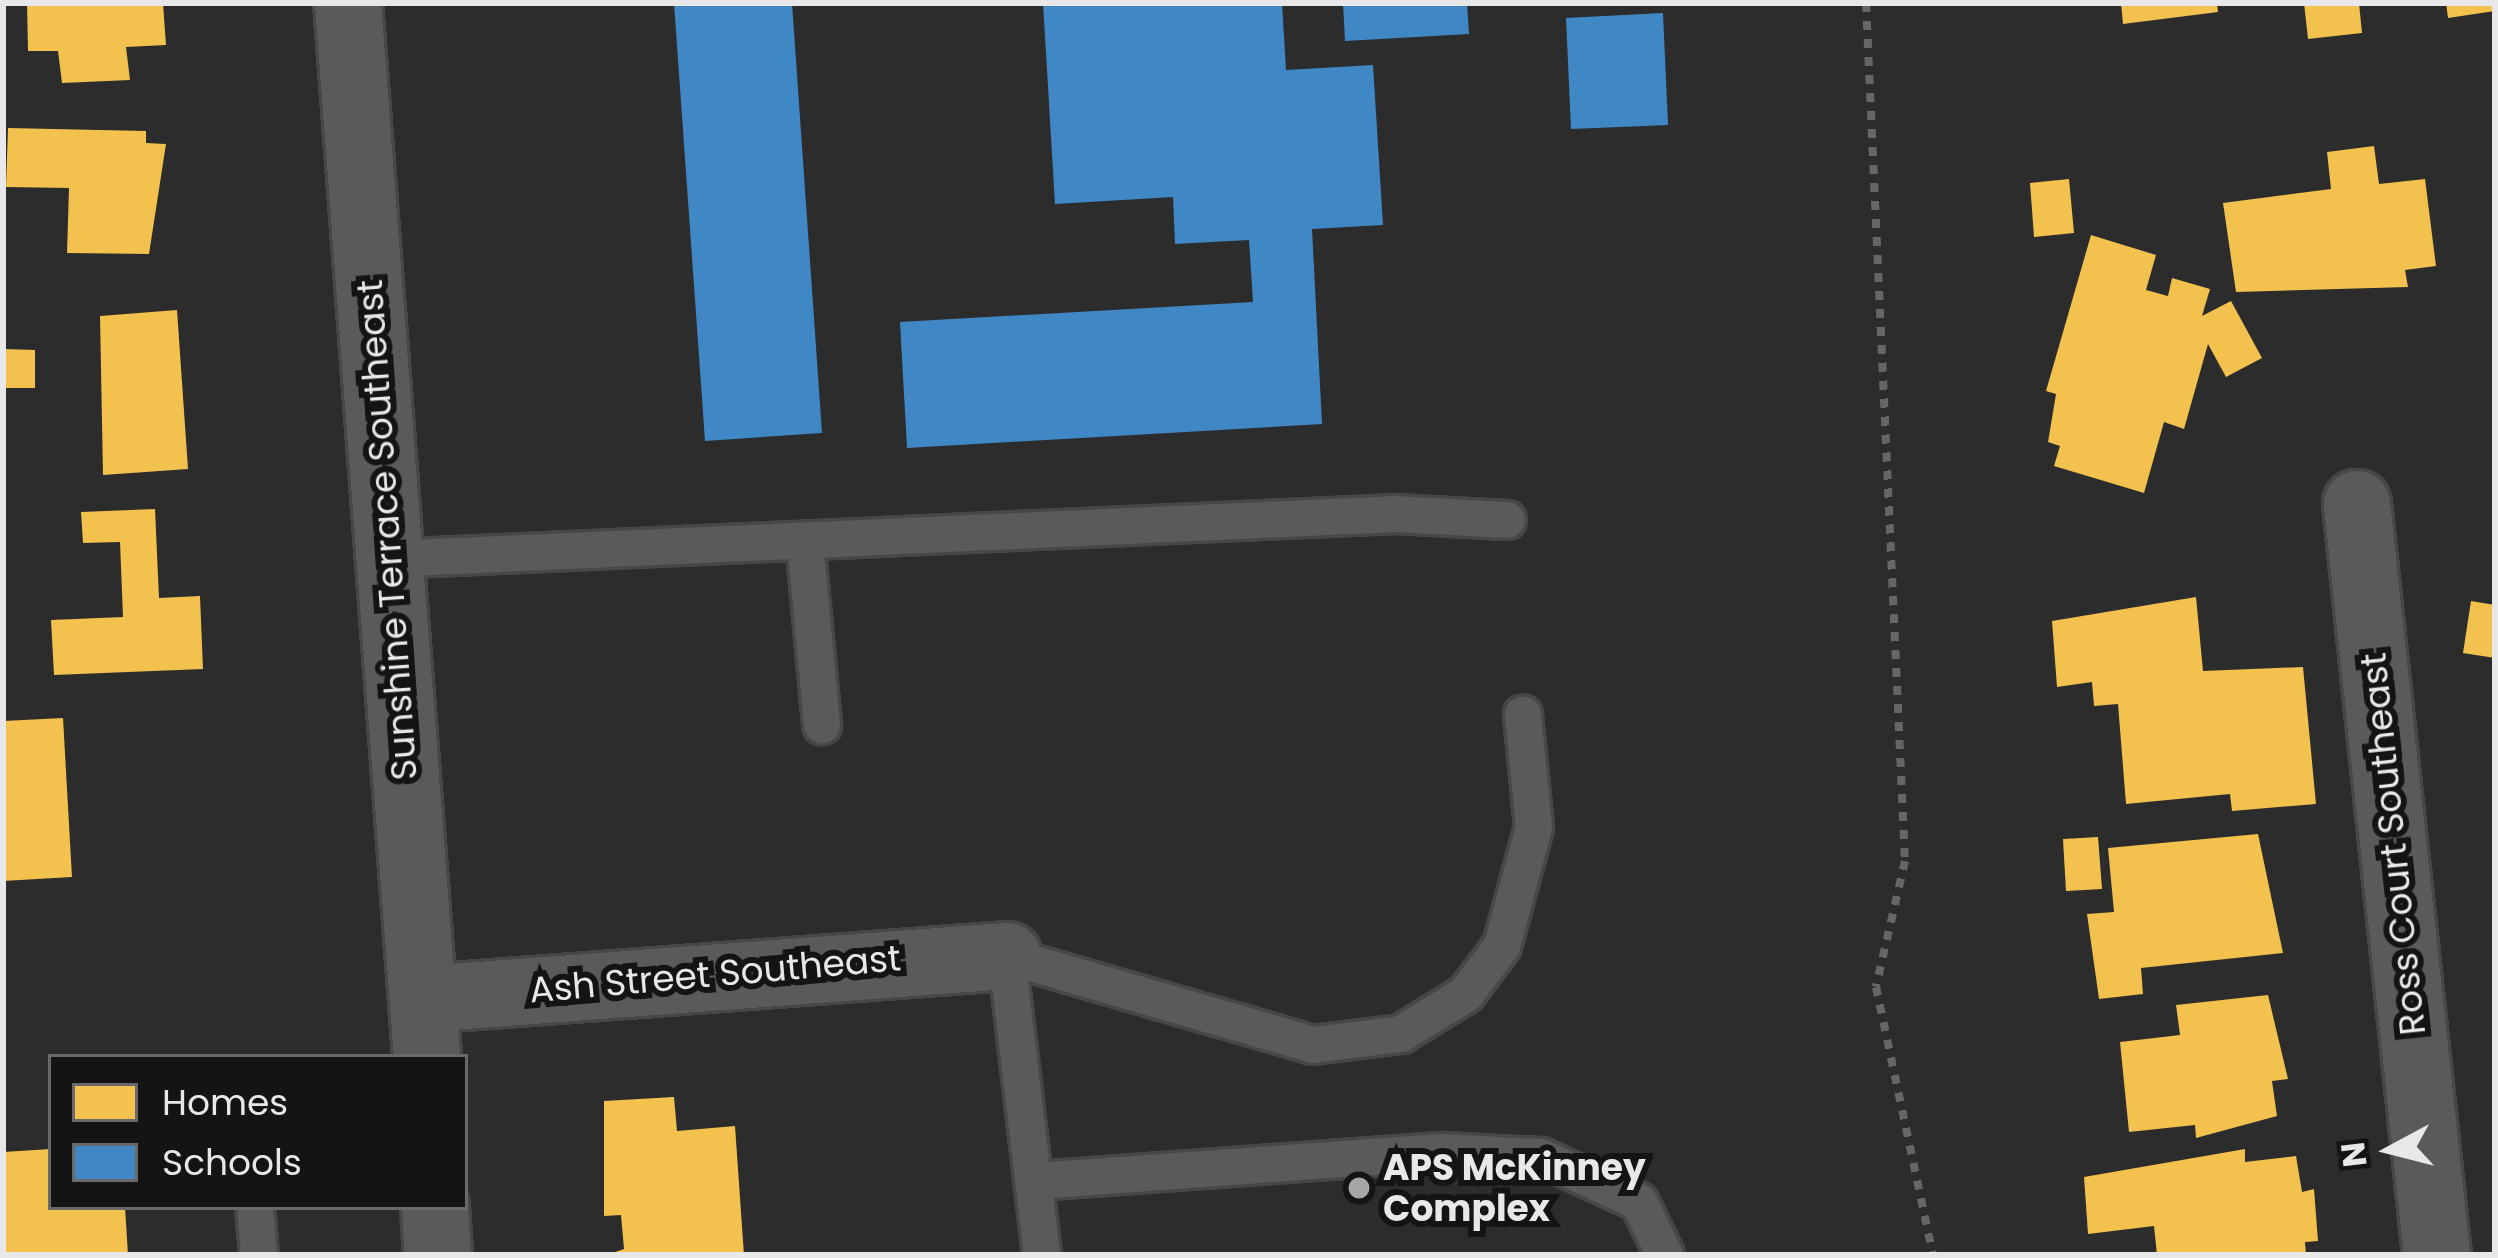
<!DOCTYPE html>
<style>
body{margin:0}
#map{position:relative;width:2498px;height:1258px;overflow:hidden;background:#2c2c2c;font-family:Poppins,sans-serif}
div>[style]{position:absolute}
.homes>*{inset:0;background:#f2c14e}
.schools>*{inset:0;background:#3f88c5}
.path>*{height:8px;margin-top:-4px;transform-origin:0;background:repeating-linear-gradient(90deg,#666 0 9px,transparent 0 18px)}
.roads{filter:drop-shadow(3px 0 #474747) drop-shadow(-3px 0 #474747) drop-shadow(0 3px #474747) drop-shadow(0 -3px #474747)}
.service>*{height:36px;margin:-18px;padding:0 18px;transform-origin:18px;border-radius:18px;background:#5b5a5b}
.minor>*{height:66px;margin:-33px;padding:0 33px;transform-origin:33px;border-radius:33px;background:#5b5a5b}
.dots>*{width:33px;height:33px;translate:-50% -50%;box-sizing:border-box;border:6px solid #141415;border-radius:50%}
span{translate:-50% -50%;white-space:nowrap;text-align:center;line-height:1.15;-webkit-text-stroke:12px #141415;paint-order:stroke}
.street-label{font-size:36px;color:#e8e7e9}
.poi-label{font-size:36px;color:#e8e7e9;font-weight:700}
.left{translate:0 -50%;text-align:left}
.frame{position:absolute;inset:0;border:6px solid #e8e7e9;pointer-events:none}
.legend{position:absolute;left:48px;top:1054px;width:420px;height:156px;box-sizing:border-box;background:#141415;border:3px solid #69686a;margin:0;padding:15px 21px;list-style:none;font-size:36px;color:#e8e7e9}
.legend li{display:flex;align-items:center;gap:24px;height:60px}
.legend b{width:60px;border:3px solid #69686a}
.north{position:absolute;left:2330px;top:1090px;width:120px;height:120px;-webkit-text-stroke:9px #141415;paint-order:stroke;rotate:263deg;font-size:33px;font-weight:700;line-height:48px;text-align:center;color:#e8e7e9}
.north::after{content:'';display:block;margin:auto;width:42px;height:54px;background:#e8e7e9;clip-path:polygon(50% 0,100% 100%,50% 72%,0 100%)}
</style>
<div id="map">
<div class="homes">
<div style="clip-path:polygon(27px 3px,163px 3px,166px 45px,126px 47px,130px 80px,62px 83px,58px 51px,28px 51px)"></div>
<div style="clip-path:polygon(2121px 3px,2217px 3px,2218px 12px,2123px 24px)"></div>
<div style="clip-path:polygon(2304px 3px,2359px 3px,2362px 33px,2308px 39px)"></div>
<div style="clip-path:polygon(2446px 3px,2495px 3px,2495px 11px,2448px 18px)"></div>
<div style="clip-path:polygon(8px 128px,146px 131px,146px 143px,166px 144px,149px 254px,67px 253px,69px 188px,6px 187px)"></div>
<div style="clip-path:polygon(2374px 146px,2379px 184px,2425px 179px,2436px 266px,2405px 270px,2408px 287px,2236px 292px,2223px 203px,2331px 189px,2327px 152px)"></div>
<div style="clip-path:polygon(2069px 179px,2074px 233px,2034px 237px,2030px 183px)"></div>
<div style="clip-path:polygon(2091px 235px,2156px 255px,2146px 290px,2168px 296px,2172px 278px,2210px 289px,2202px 316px,2231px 301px,2262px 358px,2226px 377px,2208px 344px,2184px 429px,2164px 422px,2144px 493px,2054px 466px,2060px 446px,2048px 442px,2056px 394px,2046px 391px)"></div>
<div style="clip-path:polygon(177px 310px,188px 469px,103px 475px,100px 316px)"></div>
<div style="clip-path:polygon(3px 349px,35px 350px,35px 388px,3px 388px)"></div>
<div style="clip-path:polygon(155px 509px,159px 598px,200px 596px,203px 669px,54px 675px,51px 620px,123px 617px,120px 542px,83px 543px,81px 512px)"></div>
<div style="clip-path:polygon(2196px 597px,2203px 671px,2303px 667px,2316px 804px,2232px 811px,2230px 794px,2126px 804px,2118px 704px,2094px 706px,2092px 682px,2057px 687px,2052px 621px)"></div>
<div style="clip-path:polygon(2471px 601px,2495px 605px,2495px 658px,2463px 653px)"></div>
<div style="clip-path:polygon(63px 718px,72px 877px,3px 881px,3px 721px)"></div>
<div style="clip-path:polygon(2258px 834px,2283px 953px,2141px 968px,2143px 994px,2099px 999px,2087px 914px,2114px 912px,2108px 848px)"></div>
<div style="clip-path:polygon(2098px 837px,2102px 889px,2066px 891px,2063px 839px)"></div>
<div style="clip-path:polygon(2268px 995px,2288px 1079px,2272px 1081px,2277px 1116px,2196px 1138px,2195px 1125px,2129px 1132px,2120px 1042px,2180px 1035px,2176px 1005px)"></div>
<div style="clip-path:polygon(674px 1097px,677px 1131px,735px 1126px,744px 1255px,607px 1255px,624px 1249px,621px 1215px,604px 1216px,604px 1101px)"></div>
<div style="clip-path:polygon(51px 1149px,51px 1207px,125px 1207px,128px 1255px,3px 1255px,3px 1152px)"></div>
<div style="clip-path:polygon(2245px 1149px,2245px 1162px,2296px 1156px,2302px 1192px,2314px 1189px,2318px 1241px,2305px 1242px,2306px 1255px,2157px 1255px,2154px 1226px,2088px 1234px,2084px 1177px)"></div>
</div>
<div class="schools">
<div style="clip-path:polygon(674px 3px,792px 3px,822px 433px,705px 441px)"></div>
<div style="clip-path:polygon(1043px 3px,1282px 3px,1286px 70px,1373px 65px,1383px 225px,1312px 229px,1322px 424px,907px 448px,900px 322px,1253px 302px,1249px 240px,1175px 244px,1173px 197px,1055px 204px)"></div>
<div style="clip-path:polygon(1343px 3px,1467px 3px,1469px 34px,1345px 41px)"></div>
<div style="clip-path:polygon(1663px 13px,1668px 125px,1571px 129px,1566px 18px)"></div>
</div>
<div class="path">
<div style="left:1866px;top:3px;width:859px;rotate:87.4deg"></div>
<div style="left:1905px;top:861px;width:129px;rotate:103deg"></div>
<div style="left:1876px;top:987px;width:274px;rotate:78deg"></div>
</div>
<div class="roads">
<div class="service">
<div style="left:805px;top:541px;width:185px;rotate:84.7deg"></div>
<div style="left:389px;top:559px;width:1007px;rotate:-2.56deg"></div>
<div style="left:1395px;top:514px;width:112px;rotate:3.1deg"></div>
<div style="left:1036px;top:1181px;width:409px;rotate:-4.1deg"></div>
<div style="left:1444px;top:1152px;width:97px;rotate:3deg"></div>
<div style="left:1541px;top:1157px;width:108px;rotate:24.7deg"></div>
<div style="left:1639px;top:1202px;width:59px;rotate:63.9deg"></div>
<div style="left:255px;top:1207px;width:48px;rotate:85.2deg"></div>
<div style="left:1042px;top:1255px;width:301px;rotate:-96.7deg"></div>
<div style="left:1007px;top:956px;width:319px;rotate:16.2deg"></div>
<div style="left:1313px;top:1045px;width:89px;rotate:-7.1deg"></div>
<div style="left:1401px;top:1034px;width:76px;rotate:-31.6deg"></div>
<div style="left:1466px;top:994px;width:60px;rotate:-53.1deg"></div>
<div style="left:1502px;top:946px;width:123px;rotate:-74.9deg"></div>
<div style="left:1534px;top:827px;width:113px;rotate:-95.6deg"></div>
</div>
<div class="minor">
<div style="left:348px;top:3px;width:1057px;rotate:85.71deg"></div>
<div style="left:2357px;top:504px;width:755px;rotate:83.92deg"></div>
<div style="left:424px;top:999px;width:585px;rotate:-4.22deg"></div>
<div style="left:435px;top:1207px;width:48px;rotate:86.4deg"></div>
</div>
</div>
<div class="dots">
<div style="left:1359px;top:1188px;background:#a6a6a7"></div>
</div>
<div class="street-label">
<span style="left:387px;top:530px;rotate:-94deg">Sunshine Terrace Southeast</span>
<span style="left:2393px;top:844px;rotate:-96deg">Ross Court Southeast</span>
<span style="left:715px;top:974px;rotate:-5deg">Ash Street Southeast</span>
</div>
<div class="poi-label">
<span class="left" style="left:1383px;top:1188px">APS McKinney<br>Complex</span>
</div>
<div class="frame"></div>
<ul class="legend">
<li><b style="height:33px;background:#f2c14e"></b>Homes</li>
<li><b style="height:33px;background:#3f88c5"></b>Schools</li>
</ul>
<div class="north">N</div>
</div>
